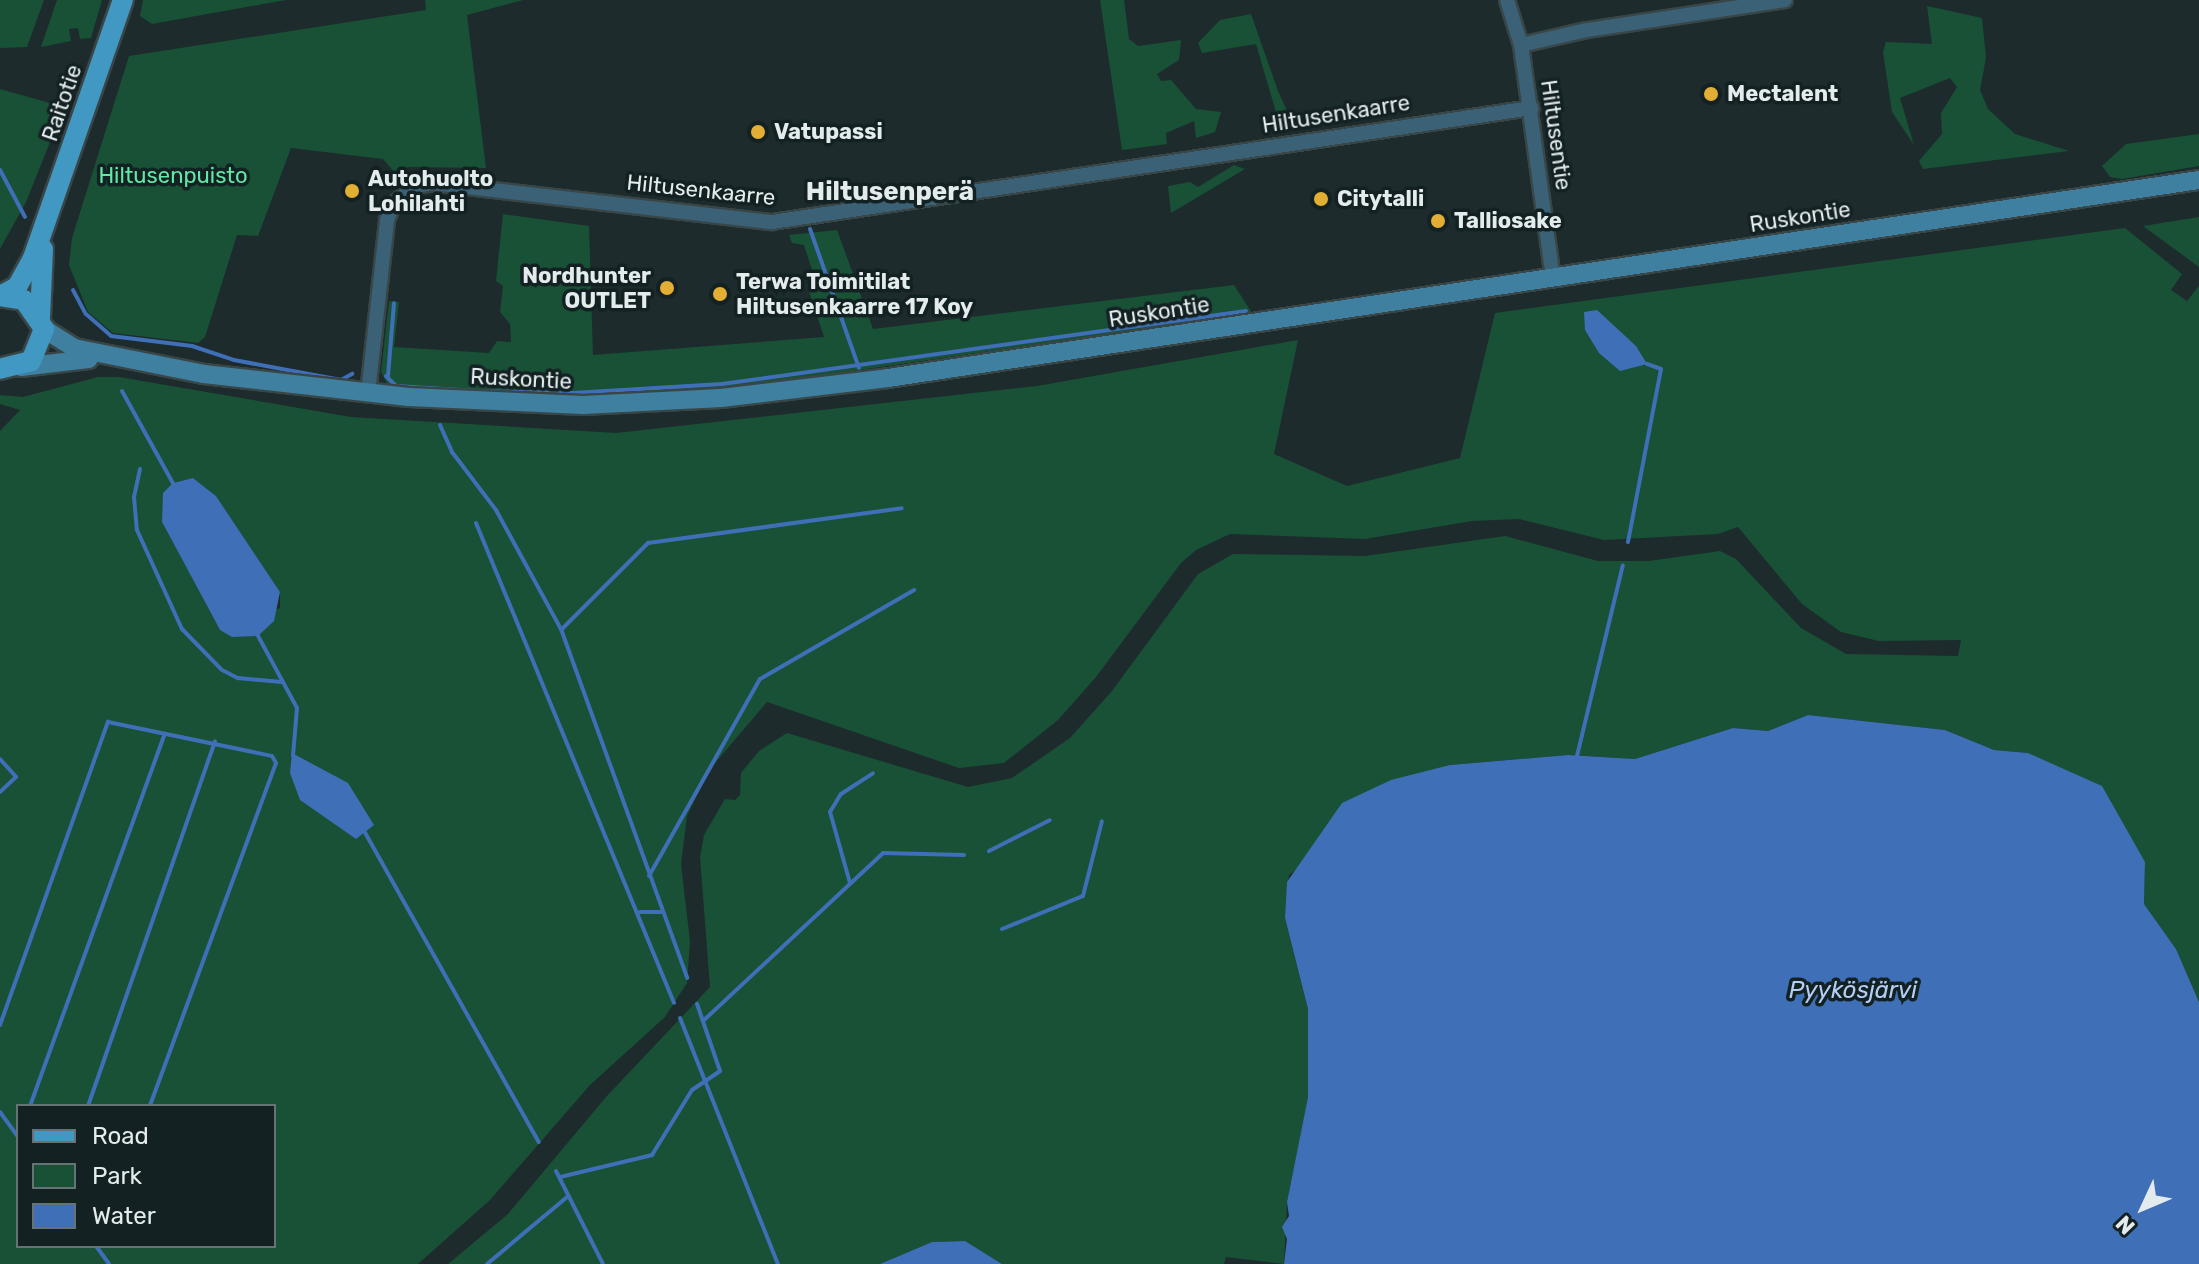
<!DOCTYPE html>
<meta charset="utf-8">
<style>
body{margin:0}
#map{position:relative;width:2199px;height:1264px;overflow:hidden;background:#1d2b2d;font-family:Rubik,sans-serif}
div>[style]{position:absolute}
.green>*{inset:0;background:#185136}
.water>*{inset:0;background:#3f6fb6}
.stream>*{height:4px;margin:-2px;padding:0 2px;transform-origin:2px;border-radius:2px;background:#3f6fb6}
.roads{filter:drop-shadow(2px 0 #394648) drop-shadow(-2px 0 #394648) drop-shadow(0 2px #394648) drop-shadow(0 -2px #394648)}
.minor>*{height:14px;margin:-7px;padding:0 7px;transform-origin:7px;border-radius:7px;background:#3a6176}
.secondary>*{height:18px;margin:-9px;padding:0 9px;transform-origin:9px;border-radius:9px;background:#3f80a1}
.primary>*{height:20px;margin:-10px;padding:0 10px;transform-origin:10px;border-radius:10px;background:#4198c3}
.dots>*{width:22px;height:22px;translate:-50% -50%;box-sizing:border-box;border:4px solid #142123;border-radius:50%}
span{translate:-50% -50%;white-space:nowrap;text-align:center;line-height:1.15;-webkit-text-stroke:7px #142123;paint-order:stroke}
.poi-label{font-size:22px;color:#e3ebed;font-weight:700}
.left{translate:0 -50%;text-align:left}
.right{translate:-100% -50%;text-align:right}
.street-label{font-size:22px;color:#e3ebed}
.park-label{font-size:22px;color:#60e9a6}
.water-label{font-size:24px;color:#b3cef4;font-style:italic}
.quarter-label{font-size:26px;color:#e3ebed;font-weight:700}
.legend{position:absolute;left:16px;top:1104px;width:260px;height:144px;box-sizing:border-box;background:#142123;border:2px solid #677274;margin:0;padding:10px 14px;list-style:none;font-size:24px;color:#e3ebed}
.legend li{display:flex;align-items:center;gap:16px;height:40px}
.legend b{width:40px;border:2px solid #677274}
.north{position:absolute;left:2103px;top:1168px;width:80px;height:80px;-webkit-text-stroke:6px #142123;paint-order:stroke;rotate:226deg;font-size:22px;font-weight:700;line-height:32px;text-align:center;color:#e3ebed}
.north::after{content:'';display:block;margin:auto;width:28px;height:36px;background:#e3ebed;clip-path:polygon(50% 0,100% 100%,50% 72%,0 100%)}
</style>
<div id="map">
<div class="green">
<div style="clip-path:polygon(0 0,44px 0,27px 47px,0 48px)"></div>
<div style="clip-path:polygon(57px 0,102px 0,91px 38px,80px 39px,78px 28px,69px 29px,71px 41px,41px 47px)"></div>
<div style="clip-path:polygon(143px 0,286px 0,152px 24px,140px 16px)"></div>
<div style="clip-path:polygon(425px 0,523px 0,467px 15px,486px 168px,408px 167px,396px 174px,383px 159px,291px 148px,258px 236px,237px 235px,205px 337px,198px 343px,113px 333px,88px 312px,69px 265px,72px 238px,129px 56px,426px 10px)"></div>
<div style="clip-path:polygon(1100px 0,1124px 0,1129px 39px,1138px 46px,1181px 40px,1179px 60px,1157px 74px,1161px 81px,1171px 80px,1196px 109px,1221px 112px,1215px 132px,1196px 138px,1194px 121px,1166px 133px,1167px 144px,1122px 150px)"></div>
<div style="clip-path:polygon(1927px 6px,1982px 18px,1986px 58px,1980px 90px,1988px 109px,2015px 134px,2069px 151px,1923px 169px,1919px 161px,1942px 134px,1941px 113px,1957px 87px,1950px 78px,1900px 98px,1914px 145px,1892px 112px,1883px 52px,1886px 42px,1932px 44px)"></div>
<div style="clip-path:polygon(1251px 14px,1278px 91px,1293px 124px,1280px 126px,1256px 44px,1202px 53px,1198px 43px,1220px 20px)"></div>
<div style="clip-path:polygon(0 89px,64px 107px,26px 202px,0 249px)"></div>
<div style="clip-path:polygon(2199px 134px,2199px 166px,2122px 179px,2110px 177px,2102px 166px,2126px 144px)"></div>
<div style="clip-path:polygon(1234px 165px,1245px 169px,1171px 213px,1168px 186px,1190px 182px,1198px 187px)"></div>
<div style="clip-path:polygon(503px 214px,589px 226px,593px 355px,824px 337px,807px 285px,815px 279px,804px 245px,792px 243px,789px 235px,837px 230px,873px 329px,1234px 285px,1252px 313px,722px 390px,575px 398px,390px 389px,381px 372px,389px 301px,399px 302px,394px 347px,489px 353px,497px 341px,511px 342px,510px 324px,500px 312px,503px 286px,496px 281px)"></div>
<div style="clip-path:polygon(2199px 217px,2199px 267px,2143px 226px)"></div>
<div style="clip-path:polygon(evenodd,2125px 228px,2182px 274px,2171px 290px,2187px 301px,2199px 286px,2199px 1002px,2176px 949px,2144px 904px,2145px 862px,2053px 767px,2028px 753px,1994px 750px,1945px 730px,1808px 715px,1768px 731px,1733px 728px,1635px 759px,1568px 755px,1450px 765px,1289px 875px,1285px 918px,1308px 1009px,1308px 1098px,1287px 1202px,1284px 1264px,1226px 1257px,1224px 1264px,1002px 1264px,964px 1241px,932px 1242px,880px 1264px,448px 1264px,508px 1214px,606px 1097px,710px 987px,700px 857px,704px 835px,725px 799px,735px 800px,740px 795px,741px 773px,759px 751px,787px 733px,968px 787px,1012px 778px,1070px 738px,1112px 691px,1198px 574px,1233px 554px,1365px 556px,1505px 536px,1598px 561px,1649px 561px,1720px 551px,1736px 559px,1801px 628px,1846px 654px,1958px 656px,1961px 640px,1879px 641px,1841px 632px,1802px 604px,1738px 527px,1718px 534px,1604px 540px,1519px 519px,1472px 521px,1365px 539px,1230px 534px,1196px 550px,1181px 563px,1096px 677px,1058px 720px,1004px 763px,959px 768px,767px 702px,710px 769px,687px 816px,681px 864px,690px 941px,687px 983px,665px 1017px,590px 1085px,490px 1200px,418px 1264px,0 1264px,0 431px,20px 410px,0 404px,0 395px,23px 397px,98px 377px,119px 377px,351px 417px,616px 433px,1037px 386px,1298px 340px,1274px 454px,1347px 486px,1460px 458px,1495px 313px,2125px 228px,193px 478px,216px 496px,280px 592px,280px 608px,220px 630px,162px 522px,173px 483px,193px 478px,2125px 228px,18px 1106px,274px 1106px,274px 1246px,18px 1246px,18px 1106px)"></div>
</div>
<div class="water">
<div style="clip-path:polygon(1597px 310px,1636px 346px,1647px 364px,1620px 371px,1599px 353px,1585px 330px,1584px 312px)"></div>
<div style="clip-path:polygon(193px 478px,216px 496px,280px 592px,274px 621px,258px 636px,232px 637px,220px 630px,162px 522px,163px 493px,173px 483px)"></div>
<div style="clip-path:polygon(1808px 715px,1945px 730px,1994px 750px,2028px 753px,2102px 786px,2145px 862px,2144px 904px,2176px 949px,2199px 1002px,2199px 1264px,1284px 1264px,1287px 1239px,1282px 1227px,1289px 1216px,1287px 1202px,1308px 1097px,1308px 1009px,1285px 918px,1287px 882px,1342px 803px,1391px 780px,1450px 765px,1568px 755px,1635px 759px,1733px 728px,1768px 731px)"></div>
<div style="clip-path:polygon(292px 753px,348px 783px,374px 825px,356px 839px,300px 800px,290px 773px)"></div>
<div style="clip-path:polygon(965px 1241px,1002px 1264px,880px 1264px,932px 1242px)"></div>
</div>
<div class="stream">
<div style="left:0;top:170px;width:53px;rotate:62deg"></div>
<div style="left:810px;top:229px;width:147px;rotate:70.6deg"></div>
<div style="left:73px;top:290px;width:27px;rotate:62deg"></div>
<div style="left:86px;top:314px;width:33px;rotate:41deg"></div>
<div style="left:111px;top:336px;width:82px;rotate:7deg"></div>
<div style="left:192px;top:346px;width:44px;rotate:18.4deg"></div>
<div style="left:234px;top:360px;width:109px;rotate:10.6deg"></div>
<div style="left:341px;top:380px;width:13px;rotate:-29deg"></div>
<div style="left:386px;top:376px;width:14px;rotate:45deg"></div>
<div style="left:396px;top:386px;width:81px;rotate:3.5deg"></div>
<div style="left:477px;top:391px;width:96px;rotate:1.2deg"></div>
<div style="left:573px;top:393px;width:149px;rotate:-3.5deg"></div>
<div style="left:722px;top:384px;width:529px;rotate:-7.93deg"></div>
<div style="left:388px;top:376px;width:73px;rotate:-85.3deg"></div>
<div style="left:122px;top:391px;width:110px;rotate:61.1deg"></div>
<div style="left:440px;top:425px;width:30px;rotate:66deg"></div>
<div style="left:452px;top:452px;width:73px;rotate:52.8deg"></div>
<div style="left:496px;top:510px;width:136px;rotate:61.4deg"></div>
<div style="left:561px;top:629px;width:371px;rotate:70.1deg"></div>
<div style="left:140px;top:469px;width:29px;rotate:102deg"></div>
<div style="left:134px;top:497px;width:33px;rotate:85deg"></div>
<div style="left:137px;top:530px;width:109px;rotate:65.6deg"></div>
<div style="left:182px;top:629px;width:57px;rotate:45.7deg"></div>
<div style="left:222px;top:670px;width:18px;rotate:27deg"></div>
<div style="left:238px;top:678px;width:44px;rotate:5.2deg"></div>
<div style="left:476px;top:523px;width:519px;rotate:67.58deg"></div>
<div style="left:1628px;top:542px;width:176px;rotate:-79.2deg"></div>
<div style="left:1661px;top:369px;width:15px;rotate:-160deg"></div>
<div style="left:562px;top:629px;width:122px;rotate:-45deg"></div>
<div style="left:648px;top:543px;width:256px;rotate:-7.8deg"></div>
<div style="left:257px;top:634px;width:84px;rotate:61.6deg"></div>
<div style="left:297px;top:708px;width:48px;rotate:94.8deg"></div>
<div style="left:1577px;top:756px;width:196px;rotate:-76.5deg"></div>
<div style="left:0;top:759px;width:24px;rotate:48deg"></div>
<div style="left:16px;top:777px;width:22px;rotate:137deg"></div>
<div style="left:363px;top:829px;width:359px;rotate:60.7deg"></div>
<div style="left:989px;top:851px;width:68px;rotate:-26.9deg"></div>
<div style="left:649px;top:876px;width:226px;rotate:-60.6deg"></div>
<div style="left:760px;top:679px;width:178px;rotate:-30deg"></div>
<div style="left:850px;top:883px;width:74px;rotate:-105.7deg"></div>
<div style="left:830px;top:812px;width:21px;rotate:-59deg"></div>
<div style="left:841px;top:794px;width:38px;rotate:-33deg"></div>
<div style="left:640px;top:912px;width:21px"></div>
<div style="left:1002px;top:929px;width:87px;rotate:-22.2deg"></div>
<div style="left:1083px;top:896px;width:77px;rotate:-75.8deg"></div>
<div style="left:680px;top:1018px;width:265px;rotate:68.3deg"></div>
<div style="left:703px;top:1021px;width:246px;rotate:-43deg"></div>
<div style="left:883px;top:853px;width:81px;rotate:1.4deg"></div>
<div style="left:0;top:1025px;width:322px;rotate:-70.4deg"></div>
<div style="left:108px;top:722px;width:167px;rotate:11.7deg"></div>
<div style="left:272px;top:756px;width:8px;rotate:60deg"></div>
<div style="left:276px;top:763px;width:365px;rotate:110.2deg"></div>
<div style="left:30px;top:1106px;width:394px;rotate:-70.1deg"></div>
<div style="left:88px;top:1106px;width:386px;rotate:-70.8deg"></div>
<div style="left:0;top:1112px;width:31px;rotate:54deg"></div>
<div style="left:556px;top:1171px;width:104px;rotate:63.2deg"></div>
<div style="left:560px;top:1177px;width:95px;rotate:-13.4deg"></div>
<div style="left:652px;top:1155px;width:76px;rotate:-58.4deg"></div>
<div style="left:692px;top:1090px;width:34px;rotate:-34deg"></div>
<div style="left:720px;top:1071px;width:71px;rotate:-108.9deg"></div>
<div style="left:96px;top:1246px;width:22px;rotate:54deg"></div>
<div style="left:487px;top:1264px;width:104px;rotate:-39.9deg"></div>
</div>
<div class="roads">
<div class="minor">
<div style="left:1507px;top:0;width:47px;rotate:72.7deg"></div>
<div style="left:1521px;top:45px;width:235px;rotate:82.2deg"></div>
<div style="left:1521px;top:45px;width:68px;rotate:-12.8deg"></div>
<div style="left:1587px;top:30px;width:200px;rotate:-8.6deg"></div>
<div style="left:368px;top:393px;width:174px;rotate:-83.7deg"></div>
<div style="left:387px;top:220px;width:16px;rotate:-68deg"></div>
<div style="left:393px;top:205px;width:29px;rotate:-41deg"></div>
<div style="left:415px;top:186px;width:18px;rotate:-9deg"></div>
<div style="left:433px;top:183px;width:341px;rotate:6.6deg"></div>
<div style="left:772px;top:222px;width:768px;rotate:-8.54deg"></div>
</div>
<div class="secondary">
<div style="left:44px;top:329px;width:36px;rotate:32deg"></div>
<div style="left:74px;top:348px;width:133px;rotate:11.3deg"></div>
<div style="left:204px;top:374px;width:206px;rotate:6.4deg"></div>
<div style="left:409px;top:397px;width:174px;rotate:2.6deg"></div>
<div style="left:583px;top:405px;width:138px;rotate:-2.9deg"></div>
<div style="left:721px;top:398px;width:168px;rotate:-6.8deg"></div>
<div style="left:888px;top:378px;width:1326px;rotate:-8.59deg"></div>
<div style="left:21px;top:367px;width:68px;rotate:-6.7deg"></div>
</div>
<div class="primary">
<div style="left:0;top:296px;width:19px;rotate:-28deg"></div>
<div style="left:17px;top:287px;width:33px;rotate:-61deg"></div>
<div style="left:33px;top:258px;width:273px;rotate:-70.8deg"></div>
<div style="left:0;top:296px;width:24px;rotate:9deg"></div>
<div style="left:24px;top:300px;width:35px;rotate:55deg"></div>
<div style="left:44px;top:329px;width:35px;rotate:112deg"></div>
<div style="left:31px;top:361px;width:32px;rotate:166deg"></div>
<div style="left:40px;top:318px;width:69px;rotate:-87.5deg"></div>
</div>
</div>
<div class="dots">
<div style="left:1711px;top:94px;background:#e2af34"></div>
<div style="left:758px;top:132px;background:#e2af34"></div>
<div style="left:352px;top:191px;background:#e2af34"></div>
<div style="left:1321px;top:199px;background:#e2af34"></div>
<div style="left:1438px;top:221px;background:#e2af34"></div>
<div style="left:667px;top:288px;background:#e2af34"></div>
<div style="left:720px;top:294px;background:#e2af34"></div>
</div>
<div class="poi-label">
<span class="left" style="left:1727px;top:94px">Mectalent</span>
<span class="left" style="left:774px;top:132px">Vatupassi</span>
<span class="left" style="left:368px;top:191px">Autohuolto<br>Lohilahti</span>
<span class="left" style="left:1337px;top:199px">Citytalli</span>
<span class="left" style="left:1454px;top:221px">Talliosake</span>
<span class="right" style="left:651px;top:288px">Nordhunter<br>OUTLET</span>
<span class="left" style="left:736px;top:294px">Terwa Toimitilat<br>Hiltusenkaarre 17 Koy</span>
</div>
<div class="street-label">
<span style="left:62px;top:103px;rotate:-71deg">Raitotie</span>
<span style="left:1336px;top:114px;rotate:-9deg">Hiltusenkaarre</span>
<span style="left:1556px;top:135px;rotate:82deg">Hiltusentie</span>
<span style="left:701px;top:190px;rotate:6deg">Hiltusenkaarre</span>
<span style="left:1800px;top:217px;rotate:-9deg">Ruskontie</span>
<span style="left:1159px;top:312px;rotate:-9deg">Ruskontie</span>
<span style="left:521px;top:379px;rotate:3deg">Ruskontie</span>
</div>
<div class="park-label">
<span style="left:173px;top:176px">Hiltusenpuisto</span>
</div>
<div class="water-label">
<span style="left:1853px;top:991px">Pyykösjärvi</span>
</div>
<div class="quarter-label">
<span style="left:890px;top:192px">Hiltusenperä</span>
</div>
<ul class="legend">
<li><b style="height:10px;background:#4198c3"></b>Road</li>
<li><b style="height:22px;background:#185136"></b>Park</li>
<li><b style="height:22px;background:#3f6fb6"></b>Water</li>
</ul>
<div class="north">N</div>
</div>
